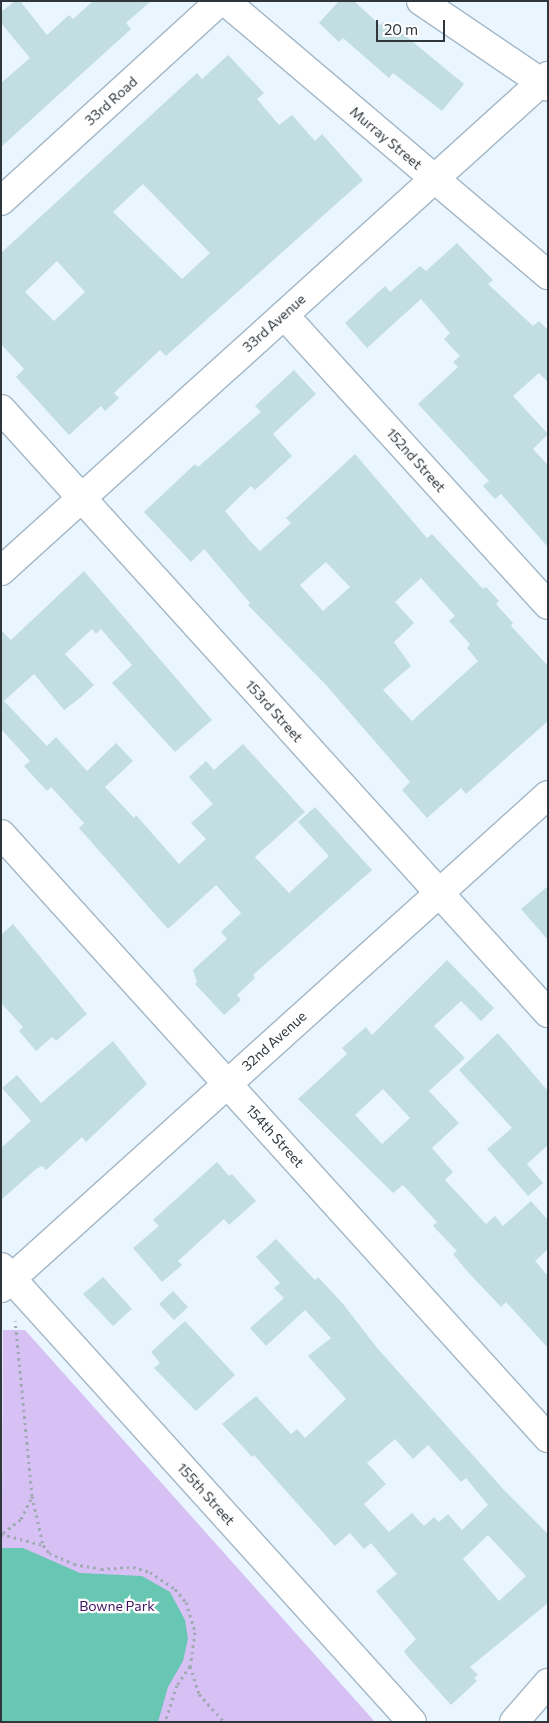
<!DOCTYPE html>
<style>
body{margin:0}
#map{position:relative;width:549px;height:1723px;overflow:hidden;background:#e9f5ff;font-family:Commissioner,sans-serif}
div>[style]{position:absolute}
.green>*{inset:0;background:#d7c0f3}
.water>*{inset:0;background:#68c7b2}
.building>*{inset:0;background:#c3dee3}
.path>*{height:3px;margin-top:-1.5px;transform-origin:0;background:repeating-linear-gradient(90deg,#a0aab3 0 2.5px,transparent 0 6.5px)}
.roads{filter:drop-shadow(1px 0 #a3b7c6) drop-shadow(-1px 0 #a3b7c6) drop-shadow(0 1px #a3b7c6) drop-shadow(0 -1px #a3b7c6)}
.minor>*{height:28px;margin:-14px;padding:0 14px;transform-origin:14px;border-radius:14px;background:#fff}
span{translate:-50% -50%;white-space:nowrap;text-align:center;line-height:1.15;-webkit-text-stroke:4.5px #fff;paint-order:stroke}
.street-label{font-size:14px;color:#2f373d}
.park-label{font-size:14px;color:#3e1560}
.frame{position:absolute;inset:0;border:2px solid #2f373d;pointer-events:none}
.scale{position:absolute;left:376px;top:20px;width:69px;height:22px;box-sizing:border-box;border:2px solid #2f373d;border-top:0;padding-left:6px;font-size:15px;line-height:18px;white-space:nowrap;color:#2f373d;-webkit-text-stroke:4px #fff;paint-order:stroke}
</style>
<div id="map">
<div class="green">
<div style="clip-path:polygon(3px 1330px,25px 1330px,375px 1722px,1px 1722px)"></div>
</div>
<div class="water">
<div style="clip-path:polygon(1px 1548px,23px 1548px,80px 1573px,142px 1576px,170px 1592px,185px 1620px,188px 1639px,183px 1661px,168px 1687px,158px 1722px,1px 1722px)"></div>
</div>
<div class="building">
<div style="clip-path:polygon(15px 1px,20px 1px,47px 35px,69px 15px,73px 19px,93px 1px,151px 1px,126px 23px,131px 29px,1px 147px,1px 83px,30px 58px,1px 23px,1px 12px)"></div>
<div style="clip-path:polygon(339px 1px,354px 1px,380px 25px,383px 22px,393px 31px,396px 28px,464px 84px,442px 111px,393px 73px,389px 78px,343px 38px,339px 42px,319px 23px)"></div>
<div style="clip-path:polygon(evenodd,228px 55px,264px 93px,257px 99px,279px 125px,292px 115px,315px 141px,322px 134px,363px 180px,166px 356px,160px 350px,114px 393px,119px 398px,105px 411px,101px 406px,69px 435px,16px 377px,24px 369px,1px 344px,1px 253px,197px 73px,202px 79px,228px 55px,143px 184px,210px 253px,182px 279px,113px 212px,143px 184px,228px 55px,57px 261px,85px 292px,54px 321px,25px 292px,57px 261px)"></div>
<div style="clip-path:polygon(457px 243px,493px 280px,488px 284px,533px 326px,539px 321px,548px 330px,548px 382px,539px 373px,513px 396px,548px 434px,533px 449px,548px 465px,548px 547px,501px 494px,495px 499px,483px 486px,489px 481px,418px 404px,458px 367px,453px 362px,460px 356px,444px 339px,450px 333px,421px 299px,367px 348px,345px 323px,385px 286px,390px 292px,420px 266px,426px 271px)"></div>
<div style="clip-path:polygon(evenodd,294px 370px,316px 394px,273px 434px,292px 456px,255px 490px,251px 486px,225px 511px,250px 541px,260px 551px,291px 523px,286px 518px,355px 454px,427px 538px,432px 534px,483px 589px,486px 587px,499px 601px,496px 604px,513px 623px,511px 626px,548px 666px,548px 721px,466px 794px,461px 788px,427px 818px,402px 790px,410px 782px,326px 685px,248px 605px,250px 603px,204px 549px,191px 562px,144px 512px,195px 464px,198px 467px,261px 412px,255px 406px,294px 370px,326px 562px,350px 587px,323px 611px,300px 585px,326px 562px,294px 370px,421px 578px,455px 616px,449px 621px,470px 644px,467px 648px,478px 661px,412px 721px,383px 690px,411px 666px,394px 642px,414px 623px,395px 602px,421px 578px)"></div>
<div style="clip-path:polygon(84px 571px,212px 720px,175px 752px,112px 683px,132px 665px,101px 629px,96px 634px,92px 629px,65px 654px,94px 685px,80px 698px,64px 710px,34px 674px,4px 701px,47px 746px,56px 737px,87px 771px,116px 743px,133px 761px,105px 787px,134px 818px,136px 815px,179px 864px,206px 839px,191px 823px,213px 804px,189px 777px,206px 761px,214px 770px,243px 744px,305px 812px,255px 857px,289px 893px,329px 856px,298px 822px,315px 807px,372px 870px,253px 975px,255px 978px,237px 995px,241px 1000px,224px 1015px,195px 984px,197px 982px,193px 970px,227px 939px,221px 932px,241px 913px,216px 885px,168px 929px,79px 828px,84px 823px,51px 787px,47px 791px,24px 766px,30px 761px,1px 729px,1px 630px,11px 640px)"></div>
<div style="clip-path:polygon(548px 886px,548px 940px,521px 909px)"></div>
<div style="clip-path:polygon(13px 924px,87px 1014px,56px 1041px,52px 1037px,36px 1051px,19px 1031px,23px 1027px,1px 1003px,1px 935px)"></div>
<div style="clip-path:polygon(evenodd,447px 960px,494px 1008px,481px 1021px,461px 1001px,434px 1026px,465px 1058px,429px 1091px,459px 1123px,432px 1148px,453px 1172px,445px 1180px,486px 1224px,495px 1216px,503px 1226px,531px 1201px,548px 1220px,548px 1249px,535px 1261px,548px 1276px,548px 1348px,506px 1302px,501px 1307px,467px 1271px,453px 1254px,457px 1251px,433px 1226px,437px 1222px,403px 1185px,393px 1193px,298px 1099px,347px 1054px,342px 1048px,366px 1027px,372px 1035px,447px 960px,383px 1089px,410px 1118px,382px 1144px,355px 1115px,383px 1089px)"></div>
<div style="clip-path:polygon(498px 1033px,548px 1091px,548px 1145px,527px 1164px,543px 1183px,528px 1196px,487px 1149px,512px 1128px,459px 1070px)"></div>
<div style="clip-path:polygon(113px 1041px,147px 1084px,86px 1142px,82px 1137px,46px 1170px,42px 1166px,36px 1169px,1px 1200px,1px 1148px,31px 1121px,2px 1088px,17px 1075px,41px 1103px)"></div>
<div style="clip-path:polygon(217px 1162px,229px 1176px,232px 1174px,256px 1201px,229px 1225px,224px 1219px,178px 1261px,182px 1265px,162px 1282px,133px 1248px,159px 1226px,153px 1220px)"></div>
<div style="clip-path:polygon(evenodd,276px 1239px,315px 1280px,318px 1277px,343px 1304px,378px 1349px,504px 1490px,548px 1534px,548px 1603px,470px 1667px,478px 1675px,474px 1678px,477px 1681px,451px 1705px,408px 1657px,404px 1651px,416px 1639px,376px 1591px,397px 1574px,371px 1543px,364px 1549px,350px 1533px,335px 1546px,254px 1455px,252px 1457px,222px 1424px,256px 1396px,291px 1434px,297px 1429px,305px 1438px,346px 1399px,308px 1356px,331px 1338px,305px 1310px,266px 1346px,250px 1328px,284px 1298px,274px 1288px,280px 1283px,256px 1257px,276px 1239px,395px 1439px,413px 1459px,428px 1445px,461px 1482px,466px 1478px,488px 1505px,462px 1530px,448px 1514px,439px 1522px,434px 1517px,424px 1526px,412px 1513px,389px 1532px,364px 1504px,386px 1484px,367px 1463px,395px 1439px,276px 1239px,488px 1535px,526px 1576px,499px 1601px,463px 1559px,488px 1535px)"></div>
<div style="clip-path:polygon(103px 1277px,132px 1309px,113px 1326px,83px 1294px)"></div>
<div style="clip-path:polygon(173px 1291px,188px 1307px,174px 1320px,159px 1304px)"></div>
<div style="clip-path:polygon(185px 1321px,235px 1375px,196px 1411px,154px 1368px,160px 1363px,151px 1352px)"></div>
</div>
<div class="path">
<div style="left:32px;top:1496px;width:50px;rotate:77.3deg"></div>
<div style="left:3px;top:1533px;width:23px;rotate:-38deg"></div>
<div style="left:21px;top:1519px;width:25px;rotate:-64deg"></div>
<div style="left:32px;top:1496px;width:176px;rotate:-95.5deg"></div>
<div style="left:1px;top:1534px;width:43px;rotate:14.7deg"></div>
<div style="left:43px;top:1545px;width:10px;rotate:53deg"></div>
<div style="left:49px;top:1553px;width:27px;rotate:24deg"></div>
<div style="left:74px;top:1564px;width:27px;rotate:10deg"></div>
<div style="left:101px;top:1569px;width:32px;rotate:-4deg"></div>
<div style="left:133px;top:1567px;width:18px;rotate:16deg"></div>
<div style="left:150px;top:1572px;width:30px;rotate:34deg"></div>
<div style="left:175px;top:1589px;width:17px;rotate:50deg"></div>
<div style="left:186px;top:1602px;width:31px;rotate:73deg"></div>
<div style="left:195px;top:1632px;width:34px;rotate:98deg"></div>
<div style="left:190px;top:1666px;width:23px;rotate:124deg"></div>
<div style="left:177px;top:1685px;width:39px;rotate:108deg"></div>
<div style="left:190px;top:1666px;width:29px;rotate:72deg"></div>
<div style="left:199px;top:1694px;width:38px;rotate:48deg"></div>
</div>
<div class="roads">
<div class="minor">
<div style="left:225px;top:1px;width:424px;rotate:40.3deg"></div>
<div style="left:421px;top:1px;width:153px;rotate:34.1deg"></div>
<div style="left:1px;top:201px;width:297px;rotate:-42.4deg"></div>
<div style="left:284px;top:315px;width:392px;rotate:47.7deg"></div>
<div style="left:1px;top:409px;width:815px;rotate:47.84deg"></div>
<div style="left:1px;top:571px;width:738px;rotate:-42.14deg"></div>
<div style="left:1px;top:834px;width:815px;rotate:47.84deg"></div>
<div style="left:1px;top:1267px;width:613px;rotate:47.91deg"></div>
<div style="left:1px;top:1288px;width:736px;rotate:-42.03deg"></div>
<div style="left:514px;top:1722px;width:52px;rotate:-48.9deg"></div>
</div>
</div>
<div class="street-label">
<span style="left:111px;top:101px;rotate:-42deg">33rd Road</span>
<span style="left:386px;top:138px;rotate:40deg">Murray Street</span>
<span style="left:274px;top:323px;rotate:-42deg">33rd Avenue</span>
<span style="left:416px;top:460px;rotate:48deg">152nd Street</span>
<span style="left:274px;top:711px;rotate:48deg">153rd Street</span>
<span style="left:274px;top:1041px;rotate:-42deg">32nd Avenue</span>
<span style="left:275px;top:1136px;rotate:48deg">154th Street</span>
<span style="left:206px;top:1494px;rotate:48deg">155th Street</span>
</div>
<div class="park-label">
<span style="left:117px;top:1606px">Bowne Park</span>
</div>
<div class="frame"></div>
<div class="scale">20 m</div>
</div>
